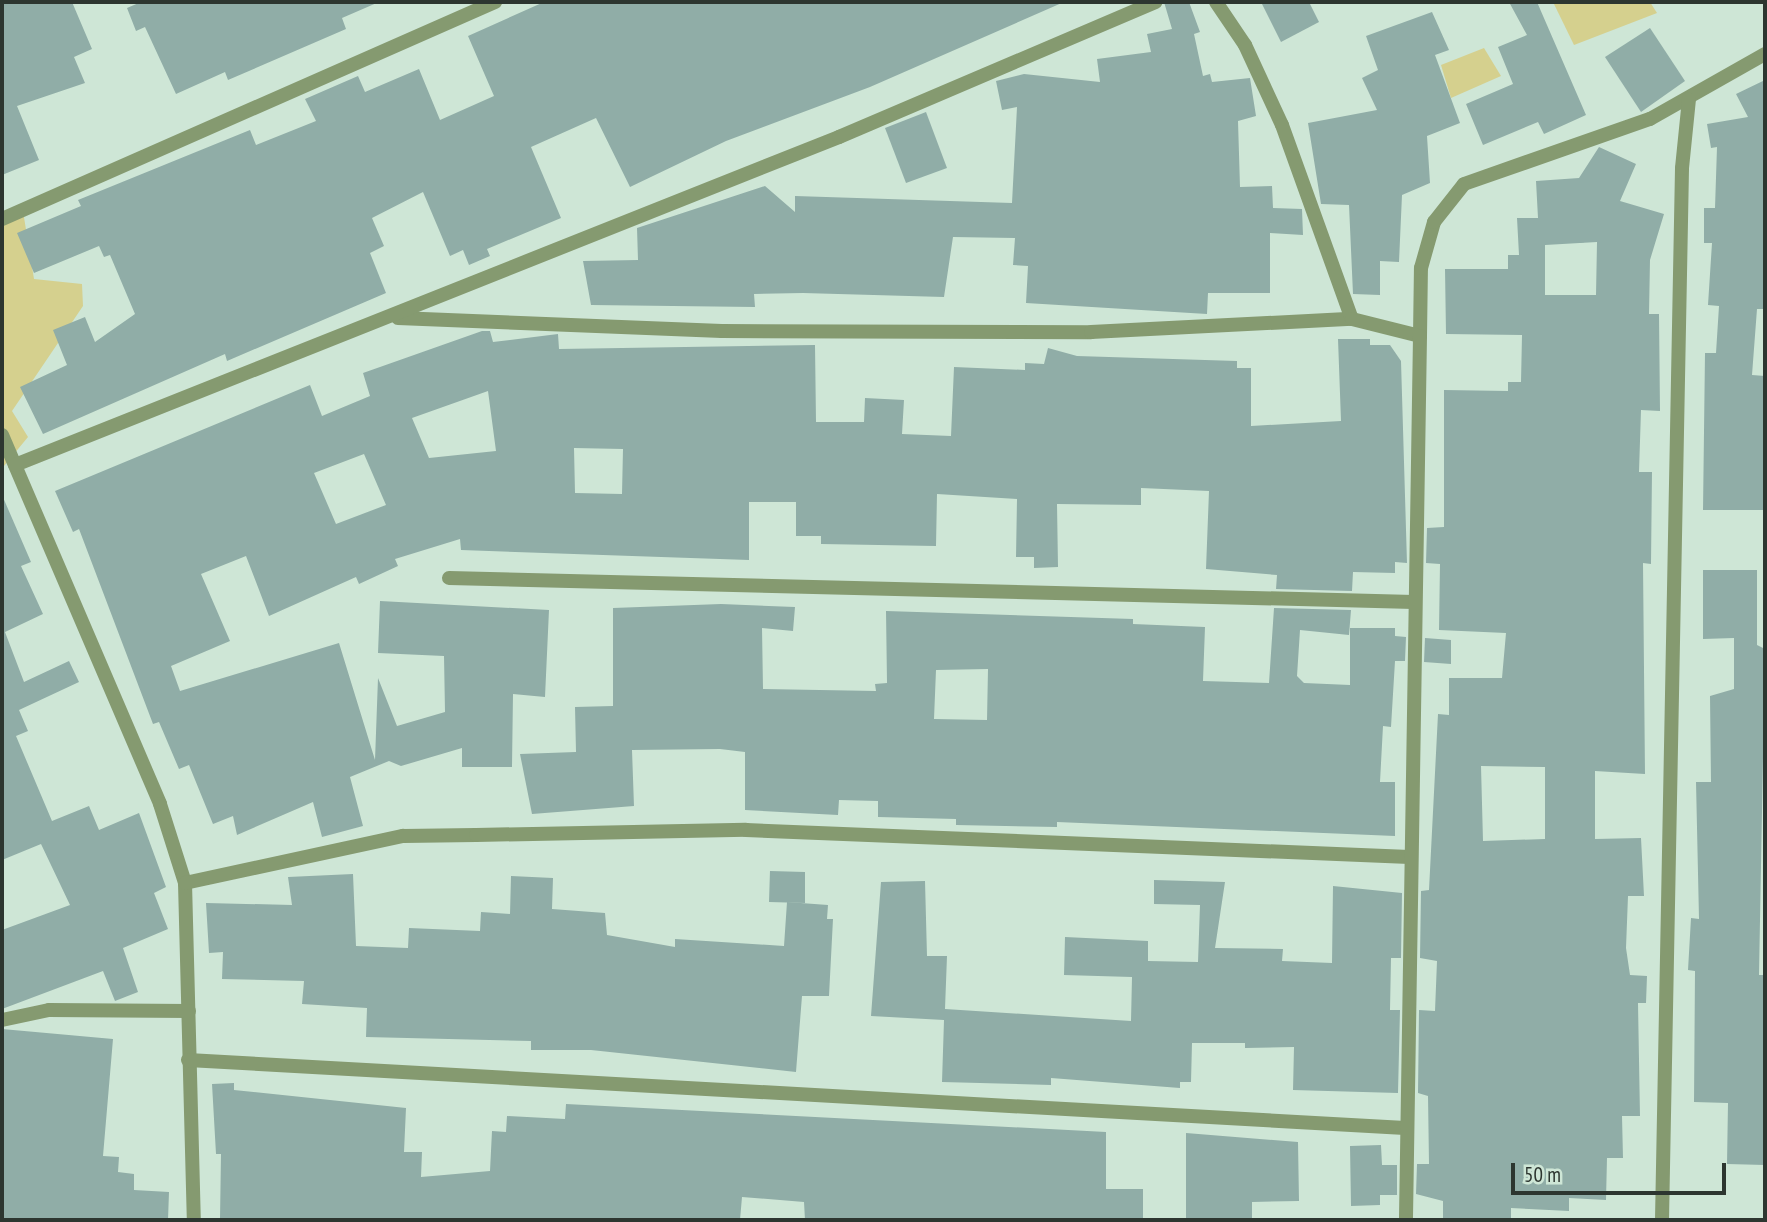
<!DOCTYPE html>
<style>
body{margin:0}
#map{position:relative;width:1767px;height:1222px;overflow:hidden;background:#cee6d6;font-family:"PT Sans Narrow",sans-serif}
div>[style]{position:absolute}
.green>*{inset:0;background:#d5d08e}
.building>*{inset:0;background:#90ada7}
.minor>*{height:14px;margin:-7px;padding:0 7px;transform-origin:7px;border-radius:7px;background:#859a70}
.tertiary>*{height:14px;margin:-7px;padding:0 7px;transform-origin:7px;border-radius:7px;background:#859a70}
span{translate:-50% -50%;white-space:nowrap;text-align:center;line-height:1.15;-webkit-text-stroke:7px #cee6d6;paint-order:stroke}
.frame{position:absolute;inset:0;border:4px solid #2d3630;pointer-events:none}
.scale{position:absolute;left:1511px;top:1163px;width:215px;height:32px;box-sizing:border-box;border:4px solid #2d3630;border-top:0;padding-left:9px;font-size:21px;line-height:24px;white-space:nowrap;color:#2d3630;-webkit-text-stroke:5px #cee6d6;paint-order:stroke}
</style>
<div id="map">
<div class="green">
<div style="clip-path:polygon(1553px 2px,1650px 2px,1657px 13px,1574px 45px)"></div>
<div style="clip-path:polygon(1484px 48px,1501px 76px,1451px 98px,1441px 65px)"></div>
<div style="clip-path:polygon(23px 211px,34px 279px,82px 284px,83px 306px,12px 411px,28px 437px,4px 466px,2px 217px)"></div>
</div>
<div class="building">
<div style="clip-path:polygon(2px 2px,72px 2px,92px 49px,74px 57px,85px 83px,17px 106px,39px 160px,2px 175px)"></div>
<div style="clip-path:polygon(141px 2px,379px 2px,342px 18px,346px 29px,228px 80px,225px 72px,176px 94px,145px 27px,136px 31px,127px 8px)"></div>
<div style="clip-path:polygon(544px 2px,1064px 2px,870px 87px,726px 141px,630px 187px,596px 118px,531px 147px,561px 218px,487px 249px,490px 256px,469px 265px,463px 250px,450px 256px,423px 192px,372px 218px,384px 246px,370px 253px,386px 293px,227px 361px,225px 354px,43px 434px,20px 387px,67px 365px,53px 330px,85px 317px,95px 342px,135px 314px,110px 255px,104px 257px,99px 246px,34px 273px,17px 233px,81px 206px,78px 200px,250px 130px,256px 145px,316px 121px,305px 99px,358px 76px,365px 92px,419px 69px,440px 120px,494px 96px,468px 36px)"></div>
<div style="clip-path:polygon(1164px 2px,1189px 2px,1200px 32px,1194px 34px,1203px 76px,1210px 74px,1212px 82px,1250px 78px,1256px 116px,1238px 121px,1240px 187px,1272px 186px,1273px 208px,1302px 209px,1303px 235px,1270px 233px,1270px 293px,1208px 293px,1207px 314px,1026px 303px,1028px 266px,1013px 265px,1015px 238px,953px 237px,944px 297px,803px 293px,754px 294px,755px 307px,591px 305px,583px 261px,638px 260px,637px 228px,765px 186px,795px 212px,795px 196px,1012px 203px,1017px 107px,1002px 110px,996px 81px,1024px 74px,1100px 82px,1097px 59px,1151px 52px,1147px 34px,1172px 29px)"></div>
<div style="clip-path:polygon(1261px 2px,1309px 2px,1319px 22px,1281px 42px)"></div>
<div style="clip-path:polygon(1509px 2px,1537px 2px,1586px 115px,1544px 134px,1538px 122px,1483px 145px,1466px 104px,1513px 84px,1498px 47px,1527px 35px)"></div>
<div style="clip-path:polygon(1432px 12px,1449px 50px,1435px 55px,1460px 123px,1427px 136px,1430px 183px,1402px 195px,1399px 262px,1380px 261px,1380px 295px,1353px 294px,1349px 205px,1321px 204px,1308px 123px,1377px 110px,1362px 78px,1378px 70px,1366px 36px)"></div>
<div style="clip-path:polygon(1650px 28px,1685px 81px,1641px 112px,1605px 57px)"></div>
<div style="clip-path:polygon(1765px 80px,1765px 296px,1764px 309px,1757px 309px,1752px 375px,1765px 376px,1765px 510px,1703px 510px,1705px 353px,1716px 353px,1719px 306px,1708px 305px,1712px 243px,1704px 243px,1704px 208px,1715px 208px,1717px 147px,1711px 148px,1707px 124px,1748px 117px,1736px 94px)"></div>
<div style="clip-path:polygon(926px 112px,947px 168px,906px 183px,885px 128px)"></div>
<div style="clip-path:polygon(evenodd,1599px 147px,1636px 164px,1620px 201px,1664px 214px,1650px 260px,1649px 314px,1659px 314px,1660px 411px,1641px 410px,1639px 472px,1652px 472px,1651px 564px,1643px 563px,1645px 774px,1595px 771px,1595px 839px,1641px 838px,1644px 896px,1628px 896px,1626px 948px,1630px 975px,1647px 976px,1646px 1003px,1638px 1003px,1640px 1116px,1622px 1116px,1623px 1158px,1607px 1158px,1606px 1200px,1569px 1198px,1569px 1211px,1511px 1208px,1511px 1220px,1443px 1220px,1443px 1201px,1416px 1194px,1417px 1164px,1429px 1164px,1428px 1096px,1418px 1093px,1419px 1010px,1435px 1011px,1437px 961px,1420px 958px,1421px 891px,1429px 890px,1438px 714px,1449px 715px,1449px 678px,1502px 678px,1506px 633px,1439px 630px,1440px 564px,1426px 563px,1427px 528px,1444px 527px,1444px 390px,1508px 391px,1508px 382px,1521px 382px,1522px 335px,1446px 334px,1445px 269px,1508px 269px,1508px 255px,1519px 255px,1517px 218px,1538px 218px,1536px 181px,1579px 178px,1599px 147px,1597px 242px,1596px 295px,1545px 295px,1545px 245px,1597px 242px,1599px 147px,1481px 766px,1545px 767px,1545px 839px,1483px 841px,1481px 766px)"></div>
<div style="clip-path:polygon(evenodd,482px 331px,490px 331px,493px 342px,558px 334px,559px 349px,815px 345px,816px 422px,864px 422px,865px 398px,904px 400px,902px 434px,951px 436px,954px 367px,1025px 370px,1025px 363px,1044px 364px,1048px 348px,1077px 356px,1237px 361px,1237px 368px,1251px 368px,1251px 426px,1341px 421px,1338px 339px,1370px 339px,1370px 345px,1390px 345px,1401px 361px,1407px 563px,1395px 562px,1395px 573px,1353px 572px,1352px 591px,1276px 589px,1277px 575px,1206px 569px,1209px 491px,1141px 488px,1141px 505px,1057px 504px,1058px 567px,1034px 568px,1034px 557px,1016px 557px,1017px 499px,937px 494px,936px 546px,821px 544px,821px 536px,796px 536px,796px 502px,749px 502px,749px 560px,461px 550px,460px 539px,395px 559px,398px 566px,359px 584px,356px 577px,269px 616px,246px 556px,201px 574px,230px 641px,171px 666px,180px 691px,339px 643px,375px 760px,378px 678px,397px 726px,445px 712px,444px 656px,378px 653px,380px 601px,549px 610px,545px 697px,513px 694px,512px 767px,462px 767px,462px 748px,401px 766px,389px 761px,350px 777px,363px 826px,322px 837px,313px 802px,237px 835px,233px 816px,213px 824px,189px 765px,179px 769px,159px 722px,153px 724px,79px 529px,73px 532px,55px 491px,310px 385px,322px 416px,370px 396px,363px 373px,482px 331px,488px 391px,496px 451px,429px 458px,412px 418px,488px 391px,482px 331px,574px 448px,623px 449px,622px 494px,575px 493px,574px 448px,482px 331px,364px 454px,386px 505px,336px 524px,314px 473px,364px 454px)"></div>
<div style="clip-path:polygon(2px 495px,31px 562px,21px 566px,43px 614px,5px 632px,24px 682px,69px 661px,79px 682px,19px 710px,28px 731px,16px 736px,52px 821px,89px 806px,99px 830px,139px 813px,166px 887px,154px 893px,168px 929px,123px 948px,138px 992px,115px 1001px,103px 971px,2px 1009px,2px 930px,70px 905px,41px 844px,2px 860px)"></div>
<div style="clip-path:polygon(1703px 570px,1757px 570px,1757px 645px,1765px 649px,1759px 975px,1765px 975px,1765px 1165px,1727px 1164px,1728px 1103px,1694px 1102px,1695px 971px,1688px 970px,1691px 918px,1699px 919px,1696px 782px,1711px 782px,1710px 696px,1734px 689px,1734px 638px,1703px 639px)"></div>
<div style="clip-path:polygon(evenodd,721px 604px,795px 607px,793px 631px,762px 628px,763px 689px,876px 691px,875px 684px,887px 683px,886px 611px,1133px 619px,1133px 624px,1205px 627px,1203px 681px,1269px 683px,1274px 608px,1351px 610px,1349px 635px,1300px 630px,1297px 676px,1304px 683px,1350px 685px,1350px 628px,1395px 628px,1395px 636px,1406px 637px,1405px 661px,1395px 661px,1391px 727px,1383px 726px,1380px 782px,1395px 782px,1395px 836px,1057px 822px,1057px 827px,956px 825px,956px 819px,878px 817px,878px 801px,839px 800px,838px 815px,745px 810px,745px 752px,720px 749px,632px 750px,634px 806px,532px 814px,520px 754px,576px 752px,575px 707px,613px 706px,613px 608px,721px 604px,988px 669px,987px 720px,934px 719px,936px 670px,988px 669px)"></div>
<div style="clip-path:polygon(1425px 638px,1451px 640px,1451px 664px,1424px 662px)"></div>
<div style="clip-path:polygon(770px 871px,805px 872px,805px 903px,769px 902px)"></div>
<div style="clip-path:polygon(353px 874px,356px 946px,408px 948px,409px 928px,480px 931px,481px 912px,510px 914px,511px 876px,553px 878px,552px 909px,605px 913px,607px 935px,675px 947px,675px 939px,784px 946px,787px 902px,828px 905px,827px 919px,833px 919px,829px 996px,802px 996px,796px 1072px,591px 1050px,531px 1050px,531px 1041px,366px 1037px,367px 1008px,302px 1004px,304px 981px,222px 979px,223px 952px,209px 953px,206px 903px,292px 905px,288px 877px)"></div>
<div style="clip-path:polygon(1154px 880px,1225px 882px,1215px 948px,1283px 949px,1282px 961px,1332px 963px,1333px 886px,1402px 893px,1401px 958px,1391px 958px,1390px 1010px,1400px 1010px,1398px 1093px,1293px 1090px,1294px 1047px,1245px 1048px,1245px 1043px,1192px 1043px,1191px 1082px,1180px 1082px,1180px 1088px,1051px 1078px,1051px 1085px,942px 1082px,944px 1020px,871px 1016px,881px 882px,925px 881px,927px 956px,947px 956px,945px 1009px,1131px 1021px,1132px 977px,1064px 975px,1065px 937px,1148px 941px,1148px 961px,1198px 962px,1200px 905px,1154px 904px)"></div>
<div style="clip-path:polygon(2px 1029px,113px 1039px,103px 1156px,119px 1157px,118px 1172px,134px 1174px,134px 1190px,169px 1192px,168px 1220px,2px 1220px)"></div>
<div style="clip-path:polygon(234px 1083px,234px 1090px,406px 1108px,404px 1152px,422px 1152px,421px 1177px,490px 1171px,492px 1131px,506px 1132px,507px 1116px,565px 1119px,566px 1104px,1106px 1132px,1106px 1189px,1143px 1189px,1143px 1220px,805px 1220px,804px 1202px,742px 1197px,740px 1220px,220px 1219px,221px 1154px,216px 1154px,212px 1084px)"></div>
<div style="clip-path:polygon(1186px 1133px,1298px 1142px,1299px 1201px,1252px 1202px,1252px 1220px,1186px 1220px)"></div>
<div style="clip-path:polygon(1381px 1145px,1382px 1165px,1397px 1165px,1397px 1195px,1380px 1195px,1380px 1205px,1351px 1206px,1350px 1146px)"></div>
</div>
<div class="minor">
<div style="left:2px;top:219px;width:539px;rotate:-23.76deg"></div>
<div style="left:398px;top:318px;width:324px;rotate:2.3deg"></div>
<div style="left:722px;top:331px;width:369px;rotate:0.2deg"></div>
<div style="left:1091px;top:332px;width:261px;rotate:-2.9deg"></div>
<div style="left:1420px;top:336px;width:68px;rotate:-89.2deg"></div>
<div style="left:1421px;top:268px;width:48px;rotate:-74.2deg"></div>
<div style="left:1434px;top:222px;width:48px;rotate:-51.7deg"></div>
<div style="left:1464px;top:184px;width:197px;rotate:-19.3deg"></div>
<div style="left:1650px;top:119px;width:132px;rotate:-29.5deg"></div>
<div style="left:2px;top:435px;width:401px;rotate:66.8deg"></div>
<div style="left:160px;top:804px;width:83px;rotate:72.4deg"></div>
<div style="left:185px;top:883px;width:337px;rotate:88.5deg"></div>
<div style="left:15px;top:465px;width:887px;rotate:-21.71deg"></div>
<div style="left:839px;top:137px;width:344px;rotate:-23.1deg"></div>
<div style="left:449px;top:578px;width:965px;rotate:1.42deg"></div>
<div style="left:185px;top:883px;width:223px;rotate:-12.2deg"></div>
<div style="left:403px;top:836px;width:73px;rotate:-0.8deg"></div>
<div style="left:476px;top:835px;width:270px;rotate:-1.1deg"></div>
<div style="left:746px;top:830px;width:664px;rotate:2.33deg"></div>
<div style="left:2px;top:1020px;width:48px;rotate:-12deg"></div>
<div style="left:49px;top:1010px;width:140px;rotate:0.4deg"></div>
<div style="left:188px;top:1060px;width:1219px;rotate:3.2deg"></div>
<div style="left:1662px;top:1220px;width:1052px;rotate:-88.91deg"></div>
<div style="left:1682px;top:168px;width:69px;rotate:-84.2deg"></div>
</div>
<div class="tertiary">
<div style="left:1216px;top:2px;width:52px;rotate:56deg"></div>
<div style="left:1245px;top:45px;width:88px;rotate:65.2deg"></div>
<div style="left:1282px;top:125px;width:206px;rotate:70.2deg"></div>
<div style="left:1352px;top:319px;width:70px;rotate:14deg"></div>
<div style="left:1420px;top:336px;width:884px;rotate:90.91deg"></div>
</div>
<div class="frame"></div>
<div class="scale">50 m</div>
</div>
